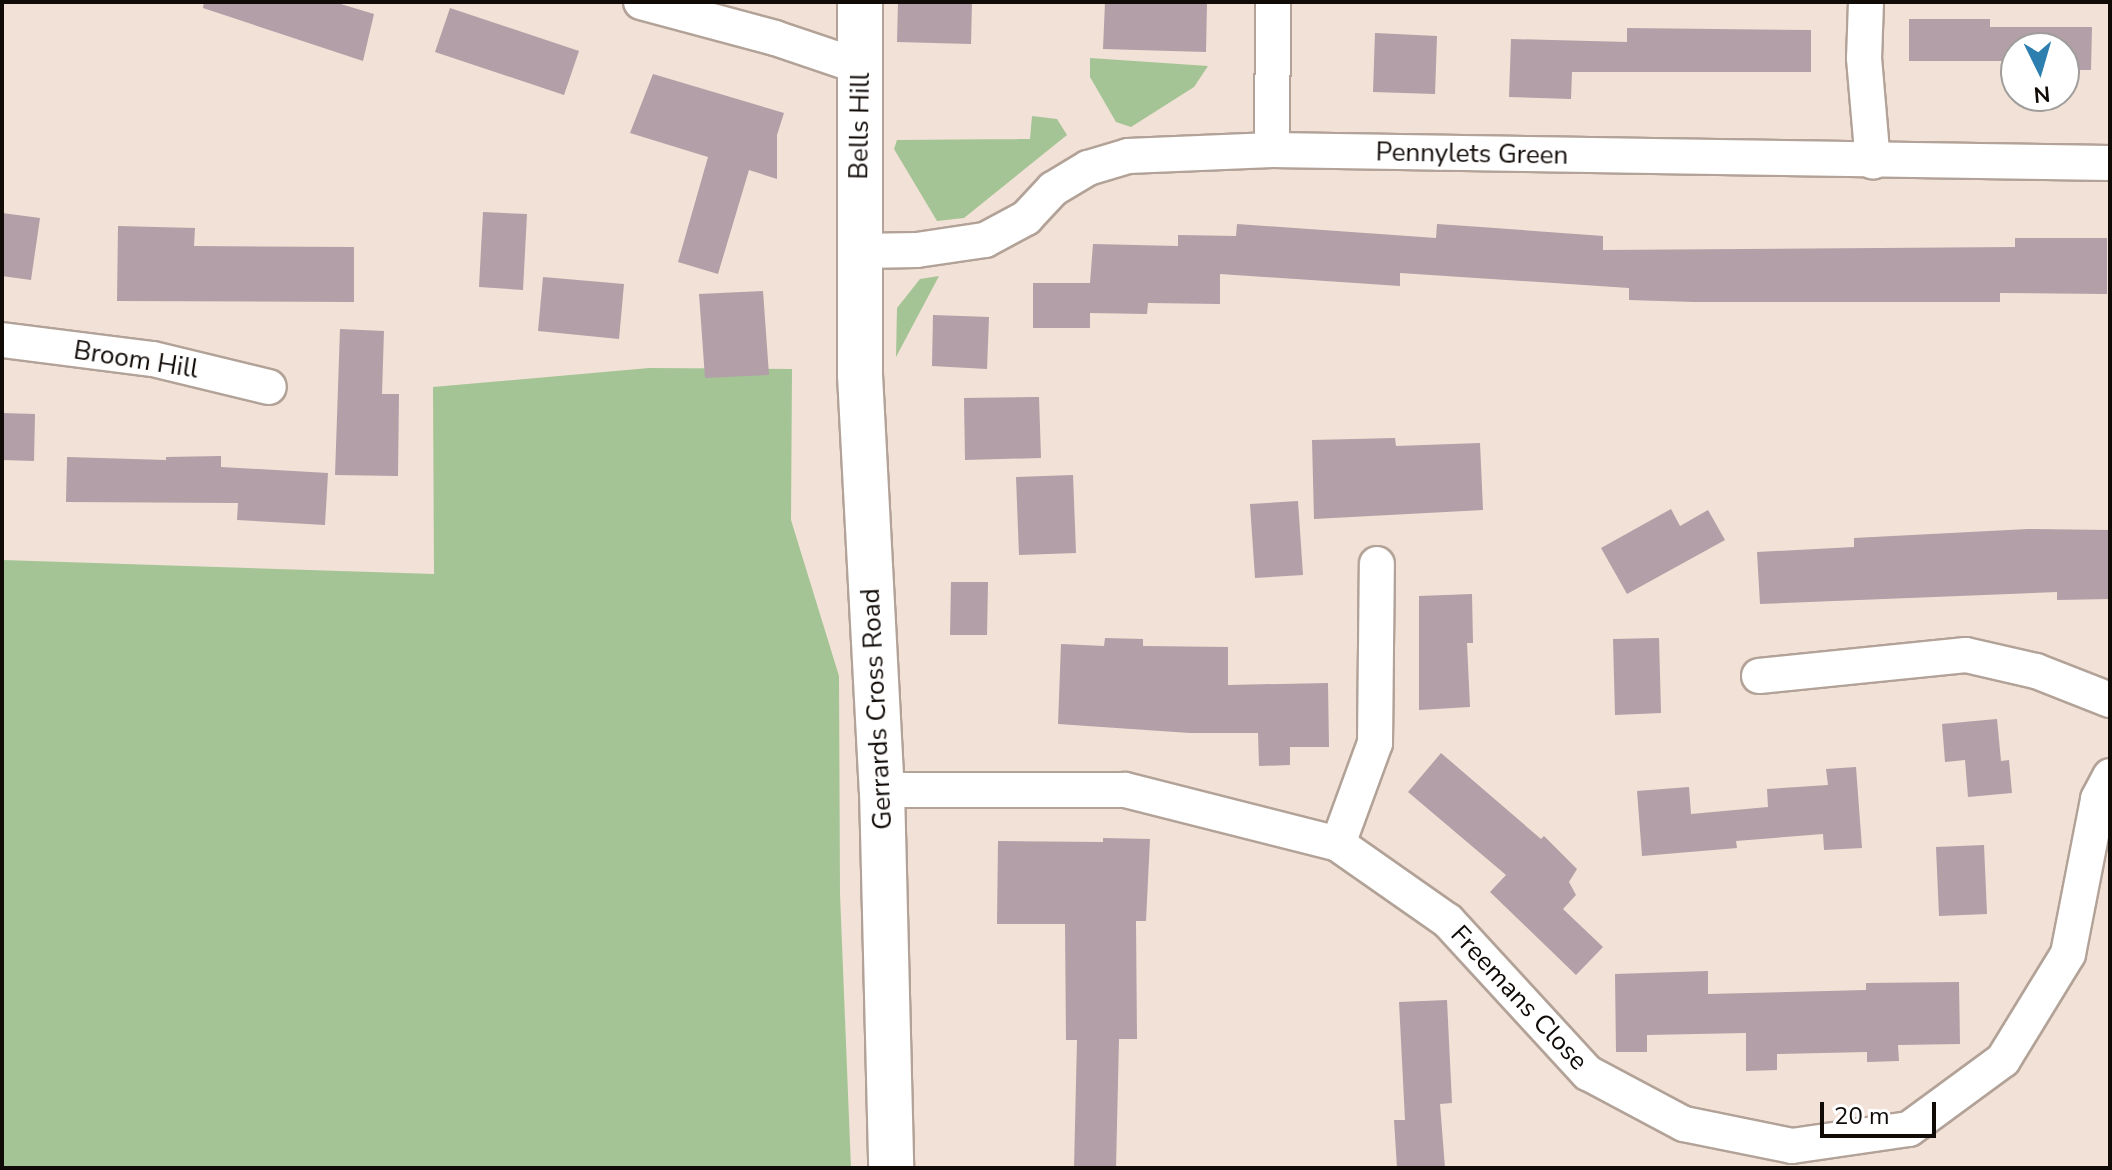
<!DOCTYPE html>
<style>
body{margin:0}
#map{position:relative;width:2112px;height:1170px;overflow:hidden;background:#f2e1d6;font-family:"Nunito Sans",sans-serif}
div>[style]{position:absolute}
.green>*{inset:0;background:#a4c495}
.building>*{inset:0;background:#b29fa7}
.roads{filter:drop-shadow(2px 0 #b2a297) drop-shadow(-2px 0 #b2a297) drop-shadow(0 2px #b2a297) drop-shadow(0 -2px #b2a297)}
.minor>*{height:34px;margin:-17px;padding:0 17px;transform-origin:17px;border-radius:17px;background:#fff}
.secondary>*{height:44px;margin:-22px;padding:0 22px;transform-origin:22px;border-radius:22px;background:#fff}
span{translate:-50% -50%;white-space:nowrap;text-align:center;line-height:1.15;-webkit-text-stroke:6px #fff;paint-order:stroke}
.street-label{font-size:26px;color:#110b08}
.frame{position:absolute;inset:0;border:4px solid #110b08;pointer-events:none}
.north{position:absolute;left:2000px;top:32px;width:80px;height:80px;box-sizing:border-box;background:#fff;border:2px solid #a09d9c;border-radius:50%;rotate:175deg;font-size:22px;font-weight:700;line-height:32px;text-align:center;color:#110b08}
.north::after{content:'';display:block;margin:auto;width:28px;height:36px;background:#2c7faf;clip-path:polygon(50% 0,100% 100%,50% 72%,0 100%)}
.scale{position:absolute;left:1820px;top:1102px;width:116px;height:36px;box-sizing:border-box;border:4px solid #110b08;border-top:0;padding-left:10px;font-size:24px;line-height:28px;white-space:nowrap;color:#110b08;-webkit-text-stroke:6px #fff;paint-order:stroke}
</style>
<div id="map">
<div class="green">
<div style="clip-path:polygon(1090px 58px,1208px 66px,1194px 87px,1131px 127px,1116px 122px,1090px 77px)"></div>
<div style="clip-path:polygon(1032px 116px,1057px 119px,1067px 135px,964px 218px,937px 221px,894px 149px,897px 140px,1030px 139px)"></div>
<div style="clip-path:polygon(939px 276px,896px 357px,897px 308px,920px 279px)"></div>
<div style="clip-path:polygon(649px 368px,792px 369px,791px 520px,839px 676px,840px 894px,851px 1168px,2px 1168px,2px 560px,434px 574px,433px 387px)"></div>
</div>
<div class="building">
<div style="clip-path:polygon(204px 2px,334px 2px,374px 14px,363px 61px,203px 8px)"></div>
<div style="clip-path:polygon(898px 2px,972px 2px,971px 44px,897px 42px)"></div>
<div style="clip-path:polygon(1105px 2px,1207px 2px,1206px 52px,1103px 49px)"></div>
<div style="clip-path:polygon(450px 8px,579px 51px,564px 95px,435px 52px)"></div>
<div style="clip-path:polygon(1909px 19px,1990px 19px,1990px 27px,2092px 27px,2091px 70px,2064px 70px,2064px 48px,2016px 48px,2016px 69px,2010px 69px,2010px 61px,1909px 61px)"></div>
<div style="clip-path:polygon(1627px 28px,1811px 30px,1811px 72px,1572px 72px,1571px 99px,1509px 97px,1511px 39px,1627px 42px)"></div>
<div style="clip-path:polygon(1375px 33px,1437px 36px,1435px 94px,1373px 92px)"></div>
<div style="clip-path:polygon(653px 74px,784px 113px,777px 135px,777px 179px,749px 170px,718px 274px,678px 262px,708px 157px,630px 133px)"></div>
<div style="clip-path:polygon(483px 212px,527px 214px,523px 290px,479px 287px)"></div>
<div style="clip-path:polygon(2px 213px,40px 218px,31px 280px,2px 276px)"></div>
<div style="clip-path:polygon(1237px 224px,1436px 238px,1437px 224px,1495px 228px,1603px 236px,1603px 250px,2015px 247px,2015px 238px,2107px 238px,2107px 294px,2000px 293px,2000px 302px,1694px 302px,1629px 300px,1629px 288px,1400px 273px,1400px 286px,1220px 274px,1220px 304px,1148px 303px,1147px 314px,1090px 313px,1090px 328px,1033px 328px,1033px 283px,1090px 283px,1093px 244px,1178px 246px,1178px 235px,1236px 236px)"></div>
<div style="clip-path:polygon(118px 226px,195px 228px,194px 246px,354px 247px,354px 302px,117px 301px)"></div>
<div style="clip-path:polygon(543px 277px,624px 284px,619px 339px,538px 331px)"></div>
<div style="clip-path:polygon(763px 291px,769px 375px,705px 378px,699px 294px)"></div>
<div style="clip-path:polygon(933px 315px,989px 317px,987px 369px,932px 366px)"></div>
<div style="clip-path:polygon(340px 329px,384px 331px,382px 394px,399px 394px,398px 476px,335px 475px)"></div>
<div style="clip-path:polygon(1039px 397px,1041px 458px,965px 460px,964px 398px)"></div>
<div style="clip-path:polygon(2px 413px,35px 414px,34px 461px,2px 460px)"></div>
<div style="clip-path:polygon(1395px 438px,1396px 446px,1480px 443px,1483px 510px,1314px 519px,1312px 440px)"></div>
<div style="clip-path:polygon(221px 456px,221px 467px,328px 473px,325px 525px,237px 520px,238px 503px,66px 502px,67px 457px,166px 460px,166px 457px)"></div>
<div style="clip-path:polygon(1073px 475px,1076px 553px,1019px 555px,1016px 477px)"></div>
<div style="clip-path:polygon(1298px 501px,1303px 575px,1255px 578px,1250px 504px)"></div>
<div style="clip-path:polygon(1671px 509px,1680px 526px,1708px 510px,1725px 540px,1627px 594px,1601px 548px)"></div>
<div style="clip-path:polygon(2028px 529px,2110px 530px,2110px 599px,2057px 600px,2057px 592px,1760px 604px,1757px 552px,1854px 547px,1854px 538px)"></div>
<div style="clip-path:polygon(951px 582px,988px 582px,987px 635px,950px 635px)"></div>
<div style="clip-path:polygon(1472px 594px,1473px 643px,1467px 643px,1470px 707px,1419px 710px,1419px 596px)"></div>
<div style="clip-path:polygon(1105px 638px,1143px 639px,1143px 646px,1228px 647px,1228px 685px,1328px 683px,1329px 747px,1290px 747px,1290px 765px,1259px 766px,1258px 733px,1190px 733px,1058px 724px,1061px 644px,1104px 646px)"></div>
<div style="clip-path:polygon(1659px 638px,1661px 713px,1615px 715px,1613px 639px)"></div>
<div style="clip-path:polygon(1997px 719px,2001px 761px,2009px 760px,2012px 793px,1968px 797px,1965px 760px,1945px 762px,1942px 724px)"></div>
<div style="clip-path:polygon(1441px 753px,1541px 839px,1544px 836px,1577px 869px,1569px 882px,1576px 895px,1563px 909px,1603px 947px,1576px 975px,1490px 892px,1506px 875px,1408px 792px)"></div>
<div style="clip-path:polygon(1856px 767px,1862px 848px,1824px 850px,1823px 834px,1736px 841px,1737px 848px,1642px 856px,1637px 791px,1689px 787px,1691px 814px,1768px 807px,1767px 789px,1828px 785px,1826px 769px)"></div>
<div style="clip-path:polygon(1103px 838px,1150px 839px,1146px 921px,1136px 921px,1137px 1039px,1119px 1039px,1116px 1168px,1074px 1168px,1077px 1040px,1066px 1040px,1065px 924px,997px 924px,998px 841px,1103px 842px)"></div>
<div style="clip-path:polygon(1984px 845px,1987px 914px,1939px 916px,1936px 847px)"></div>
<div style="clip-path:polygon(1708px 971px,1708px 994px,1866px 990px,1866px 983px,1959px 982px,1960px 1044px,1898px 1045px,1899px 1061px,1867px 1062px,1867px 1052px,1777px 1054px,1777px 1070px,1746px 1071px,1746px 1033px,1647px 1035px,1647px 1052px,1616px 1052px,1615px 974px)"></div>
<div style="clip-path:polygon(1447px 1000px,1452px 1103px,1440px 1104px,1445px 1168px,1397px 1168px,1394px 1120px,1405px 1120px,1399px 1002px)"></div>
</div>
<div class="roads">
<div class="minor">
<div style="left:641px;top:2px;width:139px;rotate:15deg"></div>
<div style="left:775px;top:38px;width:91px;rotate:18.6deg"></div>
<div style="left:1866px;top:2px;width:56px;rotate:92deg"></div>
<div style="left:1864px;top:58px;width:104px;rotate:85.1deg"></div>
<div style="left:1272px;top:150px;width:148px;rotate:-89.6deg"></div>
<div style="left:861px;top:251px;width:56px;rotate:-1deg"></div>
<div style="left:917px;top:250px;width:69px;rotate:-8.4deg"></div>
<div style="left:985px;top:240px;width:47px;rotate:-28.2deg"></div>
<div style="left:1026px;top:218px;width:40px;rotate:-47deg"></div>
<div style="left:1053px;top:189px;width:41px;rotate:-31deg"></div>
<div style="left:1088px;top:168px;width:42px;rotate:-16.7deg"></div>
<div style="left:1128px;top:156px;width:144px;rotate:-2.4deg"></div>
<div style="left:1272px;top:150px;width:838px;rotate:0.89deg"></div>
<div style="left:2px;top:340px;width:152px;rotate:7.2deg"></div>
<div style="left:153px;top:359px;width:119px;rotate:13.6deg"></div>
<div style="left:1759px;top:676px;width:208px;rotate:-5.8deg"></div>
<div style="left:1966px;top:655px;width:72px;rotate:12.9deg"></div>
<div style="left:2036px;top:671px;width:79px;rotate:21.4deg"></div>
<div style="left:882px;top:790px;width:243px"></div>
<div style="left:1125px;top:790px;width:220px;rotate:14.2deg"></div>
<div style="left:1338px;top:844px;width:134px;rotate:35deg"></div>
<div style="left:1448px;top:921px;width:207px;rotate:47.4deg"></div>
<div style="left:1588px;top:1073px;width:109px;rotate:28deg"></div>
<div style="left:1684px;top:1124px;width:110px;rotate:11.5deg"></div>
<div style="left:1792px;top:1146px;width:118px;rotate:-8.3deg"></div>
<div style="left:1909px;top:1129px;width:117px;rotate:-36.3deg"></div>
<div style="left:2003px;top:1060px;width:124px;rotate:-58.5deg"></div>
<div style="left:2068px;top:954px;width:158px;rotate:-79deg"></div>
<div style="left:2098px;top:799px;width:26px;rotate:-62deg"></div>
<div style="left:1338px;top:844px;width:108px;rotate:-69.9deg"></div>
<div style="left:1375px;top:743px;width:179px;rotate:-89.4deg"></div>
</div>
<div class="secondary">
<div style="left:860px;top:2px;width:373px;rotate:90deg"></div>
<div style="left:860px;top:375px;width:416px;rotate:87deg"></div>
<div style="left:882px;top:790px;width:378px;rotate:88.6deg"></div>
</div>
</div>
<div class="street-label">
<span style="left:860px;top:126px;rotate:-89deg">Bells Hill</span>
<span style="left:1472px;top:154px;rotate:1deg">Pennylets Green</span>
<span style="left:136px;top:360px;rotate:9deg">Broom Hill</span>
<span style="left:877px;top:709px;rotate:-93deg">Gerrards Cross Road</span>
<span style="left:1519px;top:998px;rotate:47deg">Freemans Close</span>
</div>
<div class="frame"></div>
<div class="north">N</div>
<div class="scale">20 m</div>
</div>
